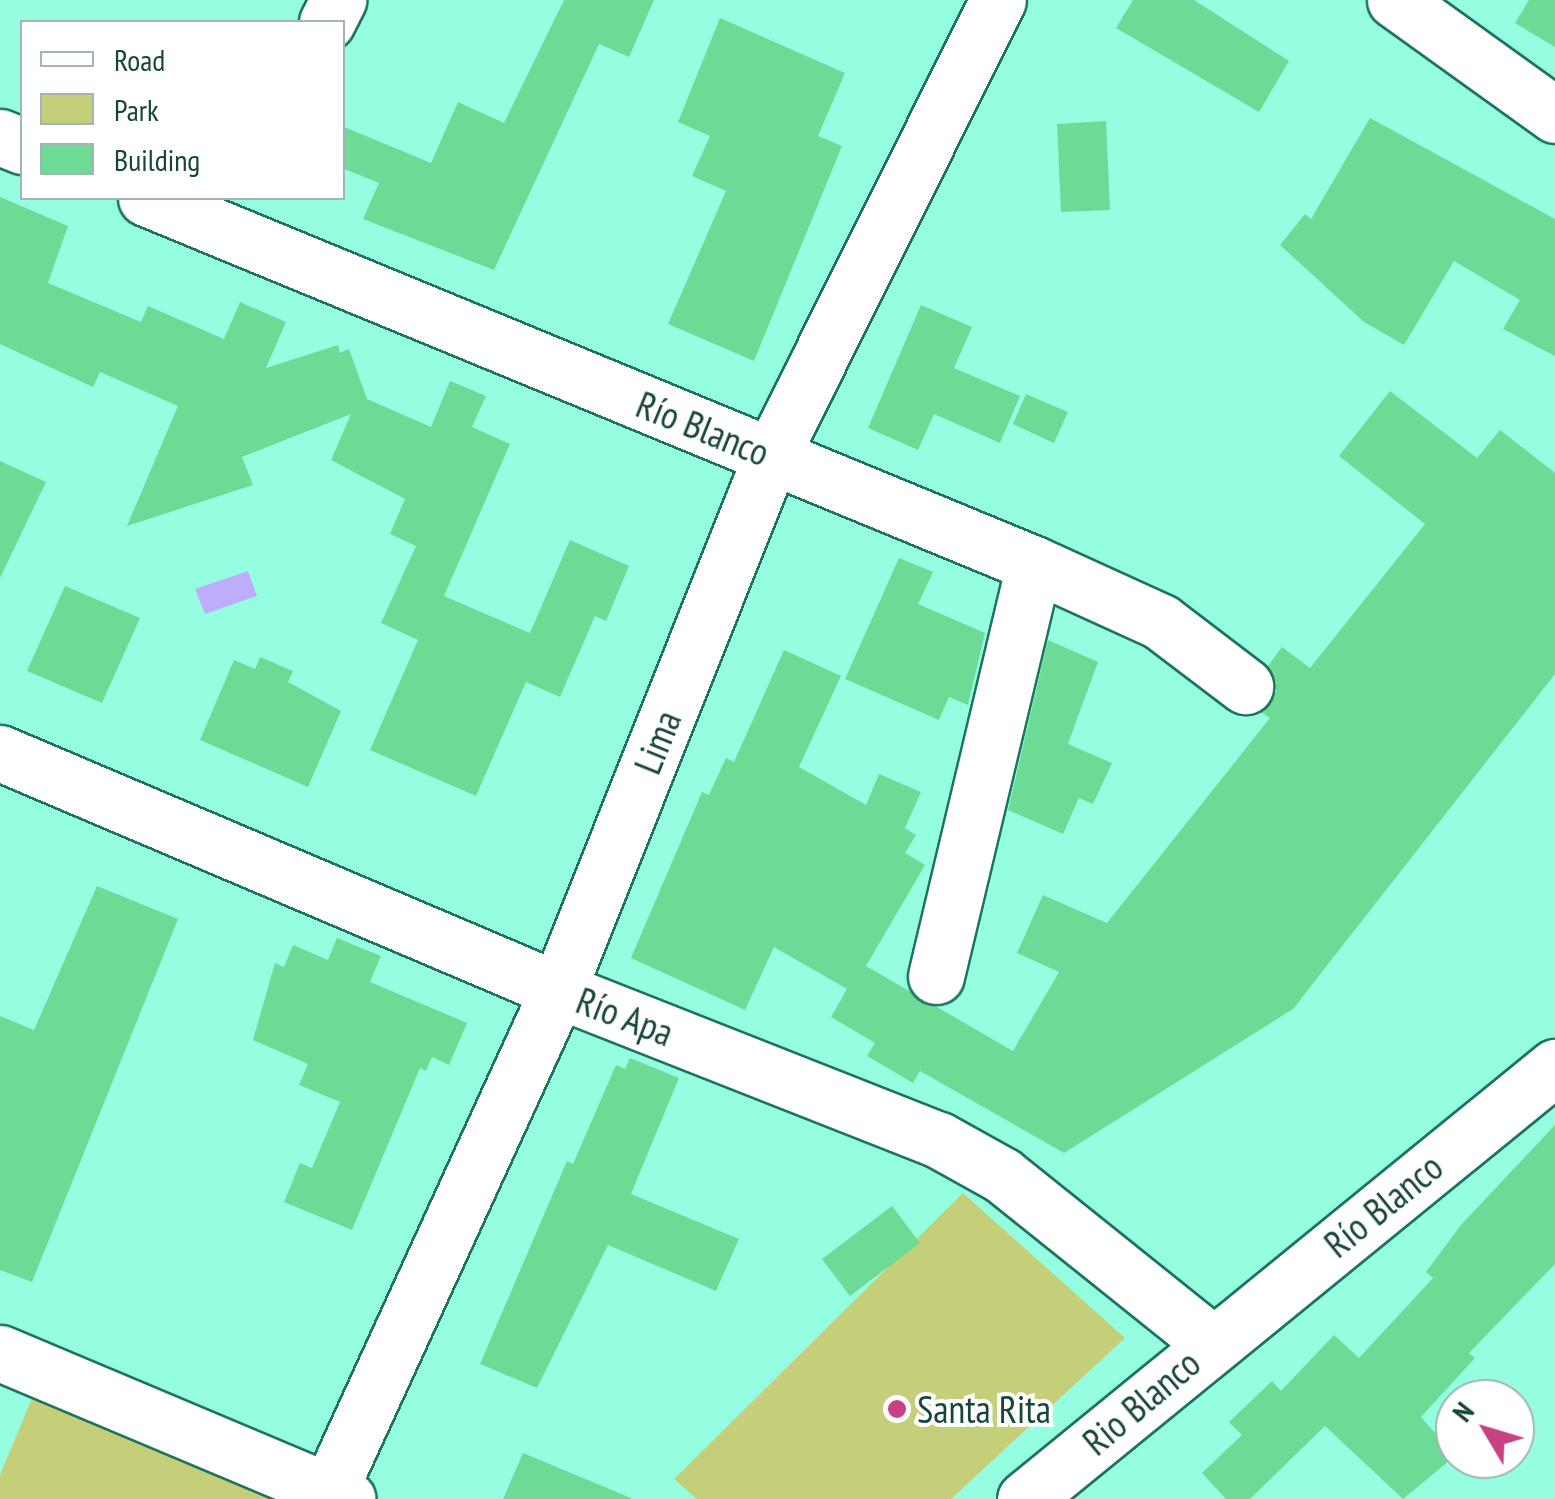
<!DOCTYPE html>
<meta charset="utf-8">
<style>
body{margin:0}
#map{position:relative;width:1555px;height:1499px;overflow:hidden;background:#95fee1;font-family:"PT Sans Narrow",sans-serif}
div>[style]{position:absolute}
.green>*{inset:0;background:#c5ce78}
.water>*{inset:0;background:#beacfc}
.building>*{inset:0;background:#6dda95}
.roads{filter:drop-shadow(2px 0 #1d7360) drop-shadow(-2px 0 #1d7360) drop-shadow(0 2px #1d7360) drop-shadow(0 -2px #1d7360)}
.minor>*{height:55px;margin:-27.5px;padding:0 27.5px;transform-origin:27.5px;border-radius:27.5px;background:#fff}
.dots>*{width:28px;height:28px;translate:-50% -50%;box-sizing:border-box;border:5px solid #fff;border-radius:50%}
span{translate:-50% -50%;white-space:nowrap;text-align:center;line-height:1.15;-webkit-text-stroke:8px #fff;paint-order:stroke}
.street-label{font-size:38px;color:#174539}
.poi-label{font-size:38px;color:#174539}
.left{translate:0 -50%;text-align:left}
.legend{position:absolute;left:20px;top:20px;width:325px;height:180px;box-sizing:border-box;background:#fff;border:2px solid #a2b5b0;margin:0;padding:12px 18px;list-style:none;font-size:30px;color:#174539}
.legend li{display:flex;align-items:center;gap:20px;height:50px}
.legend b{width:50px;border:2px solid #a2b5b0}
.north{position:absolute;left:1435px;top:1379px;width:100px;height:100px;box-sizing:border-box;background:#fff;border:2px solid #a2b5b0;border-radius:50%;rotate:308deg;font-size:28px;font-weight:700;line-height:40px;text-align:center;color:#174539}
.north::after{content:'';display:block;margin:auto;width:35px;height:45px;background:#c74183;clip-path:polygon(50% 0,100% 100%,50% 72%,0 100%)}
</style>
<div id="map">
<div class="green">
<div style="clip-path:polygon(963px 1193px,1125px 1338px,951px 1499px,697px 1499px,674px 1479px)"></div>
<div style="clip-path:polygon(36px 1389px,291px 1499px,0 1499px,0 1475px)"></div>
</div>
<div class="water">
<div style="clip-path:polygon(248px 571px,257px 596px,205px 614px,195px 589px)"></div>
</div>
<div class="building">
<div style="clip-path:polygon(564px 0,654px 0,629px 57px,599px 44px,494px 270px,363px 219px,379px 183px,342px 168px,342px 126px,431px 163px,458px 102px,504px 123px)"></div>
<div style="clip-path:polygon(1133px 0,1194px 0,1289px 61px,1259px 112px,1116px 28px)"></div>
<div style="clip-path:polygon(1529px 0,1555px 0,1555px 47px,1515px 23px)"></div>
<div style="clip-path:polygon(720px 18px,845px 73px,818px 136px,842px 146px,754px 361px,668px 324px,726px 191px,692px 176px,710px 136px,678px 122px)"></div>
<div style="clip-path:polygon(1370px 118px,1555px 219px,1555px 356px,1503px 329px,1520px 300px,1454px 261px,1404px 345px,1364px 322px,1280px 245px,1305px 214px,1311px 219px)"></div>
<div style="clip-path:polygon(1106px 121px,1110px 210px,1061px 212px,1057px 124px)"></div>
<div style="clip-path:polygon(0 197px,68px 226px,48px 283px,141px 322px,148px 306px,224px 339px,240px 302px,286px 322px,266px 368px,338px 345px,340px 353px,349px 349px,367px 399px,431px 427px,450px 381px,486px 396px,472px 427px,510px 444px,444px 596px,530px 633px,570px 540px,629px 566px,606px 621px,595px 616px,560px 697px,526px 682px,476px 796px,370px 750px,418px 640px,381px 623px,416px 546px,390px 534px,405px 499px,331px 460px,351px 414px,242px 457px,253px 485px,127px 526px,178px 406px,100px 372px,93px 387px,0 344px)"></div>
<div style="clip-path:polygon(921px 305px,972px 327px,954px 368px,1020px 396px,1000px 443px,934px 414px,918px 450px,868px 428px)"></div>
<div style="clip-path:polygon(1390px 391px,1477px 458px,1500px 430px,1555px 473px,1555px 674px,1293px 1009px,1064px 1153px,920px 1071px,913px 1083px,867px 1056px,875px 1043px,831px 1017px,847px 989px,774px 947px,745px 1010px,631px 958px,702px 792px,709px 795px,726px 758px,734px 762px,784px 650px,841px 676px,799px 767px,866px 805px,879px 774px,921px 792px,905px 828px,916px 835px,905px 853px,925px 865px,866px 966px,1013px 1051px,1059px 972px,1017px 953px,1043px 895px,1107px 923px,1270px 718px,1261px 712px,1276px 691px,1268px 666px,1282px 647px,1310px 668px,1425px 524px,1339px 456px)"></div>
<div style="clip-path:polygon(1026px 394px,1068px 412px,1054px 443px,1013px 424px)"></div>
<div style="clip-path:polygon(0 461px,46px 482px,0 578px)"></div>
<div style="clip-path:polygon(899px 558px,933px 572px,918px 604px,985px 633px,968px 705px,949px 697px,939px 720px,845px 679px)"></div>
<div style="clip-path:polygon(65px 586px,140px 618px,102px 703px,27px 671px)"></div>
<div style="clip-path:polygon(1048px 640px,1098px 662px,1068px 744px,1112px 763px,1093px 804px,1079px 798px,1063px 834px,1008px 810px)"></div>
<div style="clip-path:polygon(260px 657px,293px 671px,288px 682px,341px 711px,308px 787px,200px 740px,234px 660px,255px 669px)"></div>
<div style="clip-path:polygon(97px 886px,178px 919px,32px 1282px,0 1270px,0 1016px,34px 1030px)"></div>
<div style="clip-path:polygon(337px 938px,381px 956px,370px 982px,467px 1023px,449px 1065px,432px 1057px,426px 1071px,420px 1068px,352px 1230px,284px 1202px,300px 1163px,312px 1168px,340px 1102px,299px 1085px,308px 1064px,253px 1040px,275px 963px,284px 967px,293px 945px,328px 960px)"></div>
<div style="clip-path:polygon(630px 1058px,679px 1078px,631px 1194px,739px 1239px,716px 1291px,608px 1245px,537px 1388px,480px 1364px,567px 1161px,573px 1164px,616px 1065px,625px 1069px)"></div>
<div style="clip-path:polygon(1555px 1125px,1555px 1264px,1469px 1353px,1475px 1358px,1421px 1417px,1455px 1456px,1403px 1499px,1325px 1426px,1250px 1499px,1226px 1499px,1202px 1473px,1242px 1435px,1229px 1422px,1272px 1381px,1281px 1391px,1334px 1335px,1359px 1358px,1433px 1278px,1426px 1272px,1461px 1225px)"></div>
<div style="clip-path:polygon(892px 1206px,920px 1243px,850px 1296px,822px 1259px)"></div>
<div style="clip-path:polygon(523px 1453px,631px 1498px,631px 1499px,503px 1499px)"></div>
</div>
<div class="roads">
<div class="minor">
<div style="left:1395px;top:0;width:197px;rotate:35.7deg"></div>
<div style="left:327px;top:22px;width:25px;rotate:-63deg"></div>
<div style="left:0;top:137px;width:24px;rotate:22deg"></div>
<div style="left:146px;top:198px;width:960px;rotate:22.4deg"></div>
<div style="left:1034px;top:564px;width:140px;rotate:24.5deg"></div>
<div style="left:1161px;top:622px;width:106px;rotate:37.3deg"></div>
<div style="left:0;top:753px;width:606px;rotate:23.01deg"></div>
<div style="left:558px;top:990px;width:409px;rotate:21.5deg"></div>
<div style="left:939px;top:1140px;width:72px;rotate:29.1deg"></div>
<div style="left:1002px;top:1175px;width:269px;rotate:38.7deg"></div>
<div style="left:936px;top:976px;width:423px;rotate:-76.6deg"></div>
<div style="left:0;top:1353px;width:377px;rotate:22.8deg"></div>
<div style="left:329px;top:1491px;width:551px;rotate:-65.44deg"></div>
<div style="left:558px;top:990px;width:575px;rotate:-68.25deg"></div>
<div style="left:771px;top:456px;width:509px;rotate:-63.54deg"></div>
<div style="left:1025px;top:1499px;width:684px;rotate:-39.18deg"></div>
</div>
</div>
<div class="dots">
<div style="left:897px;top:1409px;background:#c74183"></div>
</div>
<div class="street-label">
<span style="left:703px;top:428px;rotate:22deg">Río Blanco</span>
<span style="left:657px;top:742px;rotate:-68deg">Lima</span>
<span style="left:625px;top:1016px;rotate:21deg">Río Apa</span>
<span style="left:1383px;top:1205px;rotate:-39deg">Río Blanco</span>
<span style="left:1141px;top:1402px;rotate:-40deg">Rio Blanco</span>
</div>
<div class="poi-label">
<span class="left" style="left:917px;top:1409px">Santa Rita</span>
</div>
<ul class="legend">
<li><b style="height:12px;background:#fff"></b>Road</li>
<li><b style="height:28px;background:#c5ce78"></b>Park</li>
<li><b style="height:28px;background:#6dda95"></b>Building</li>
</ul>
<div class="north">N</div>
</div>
